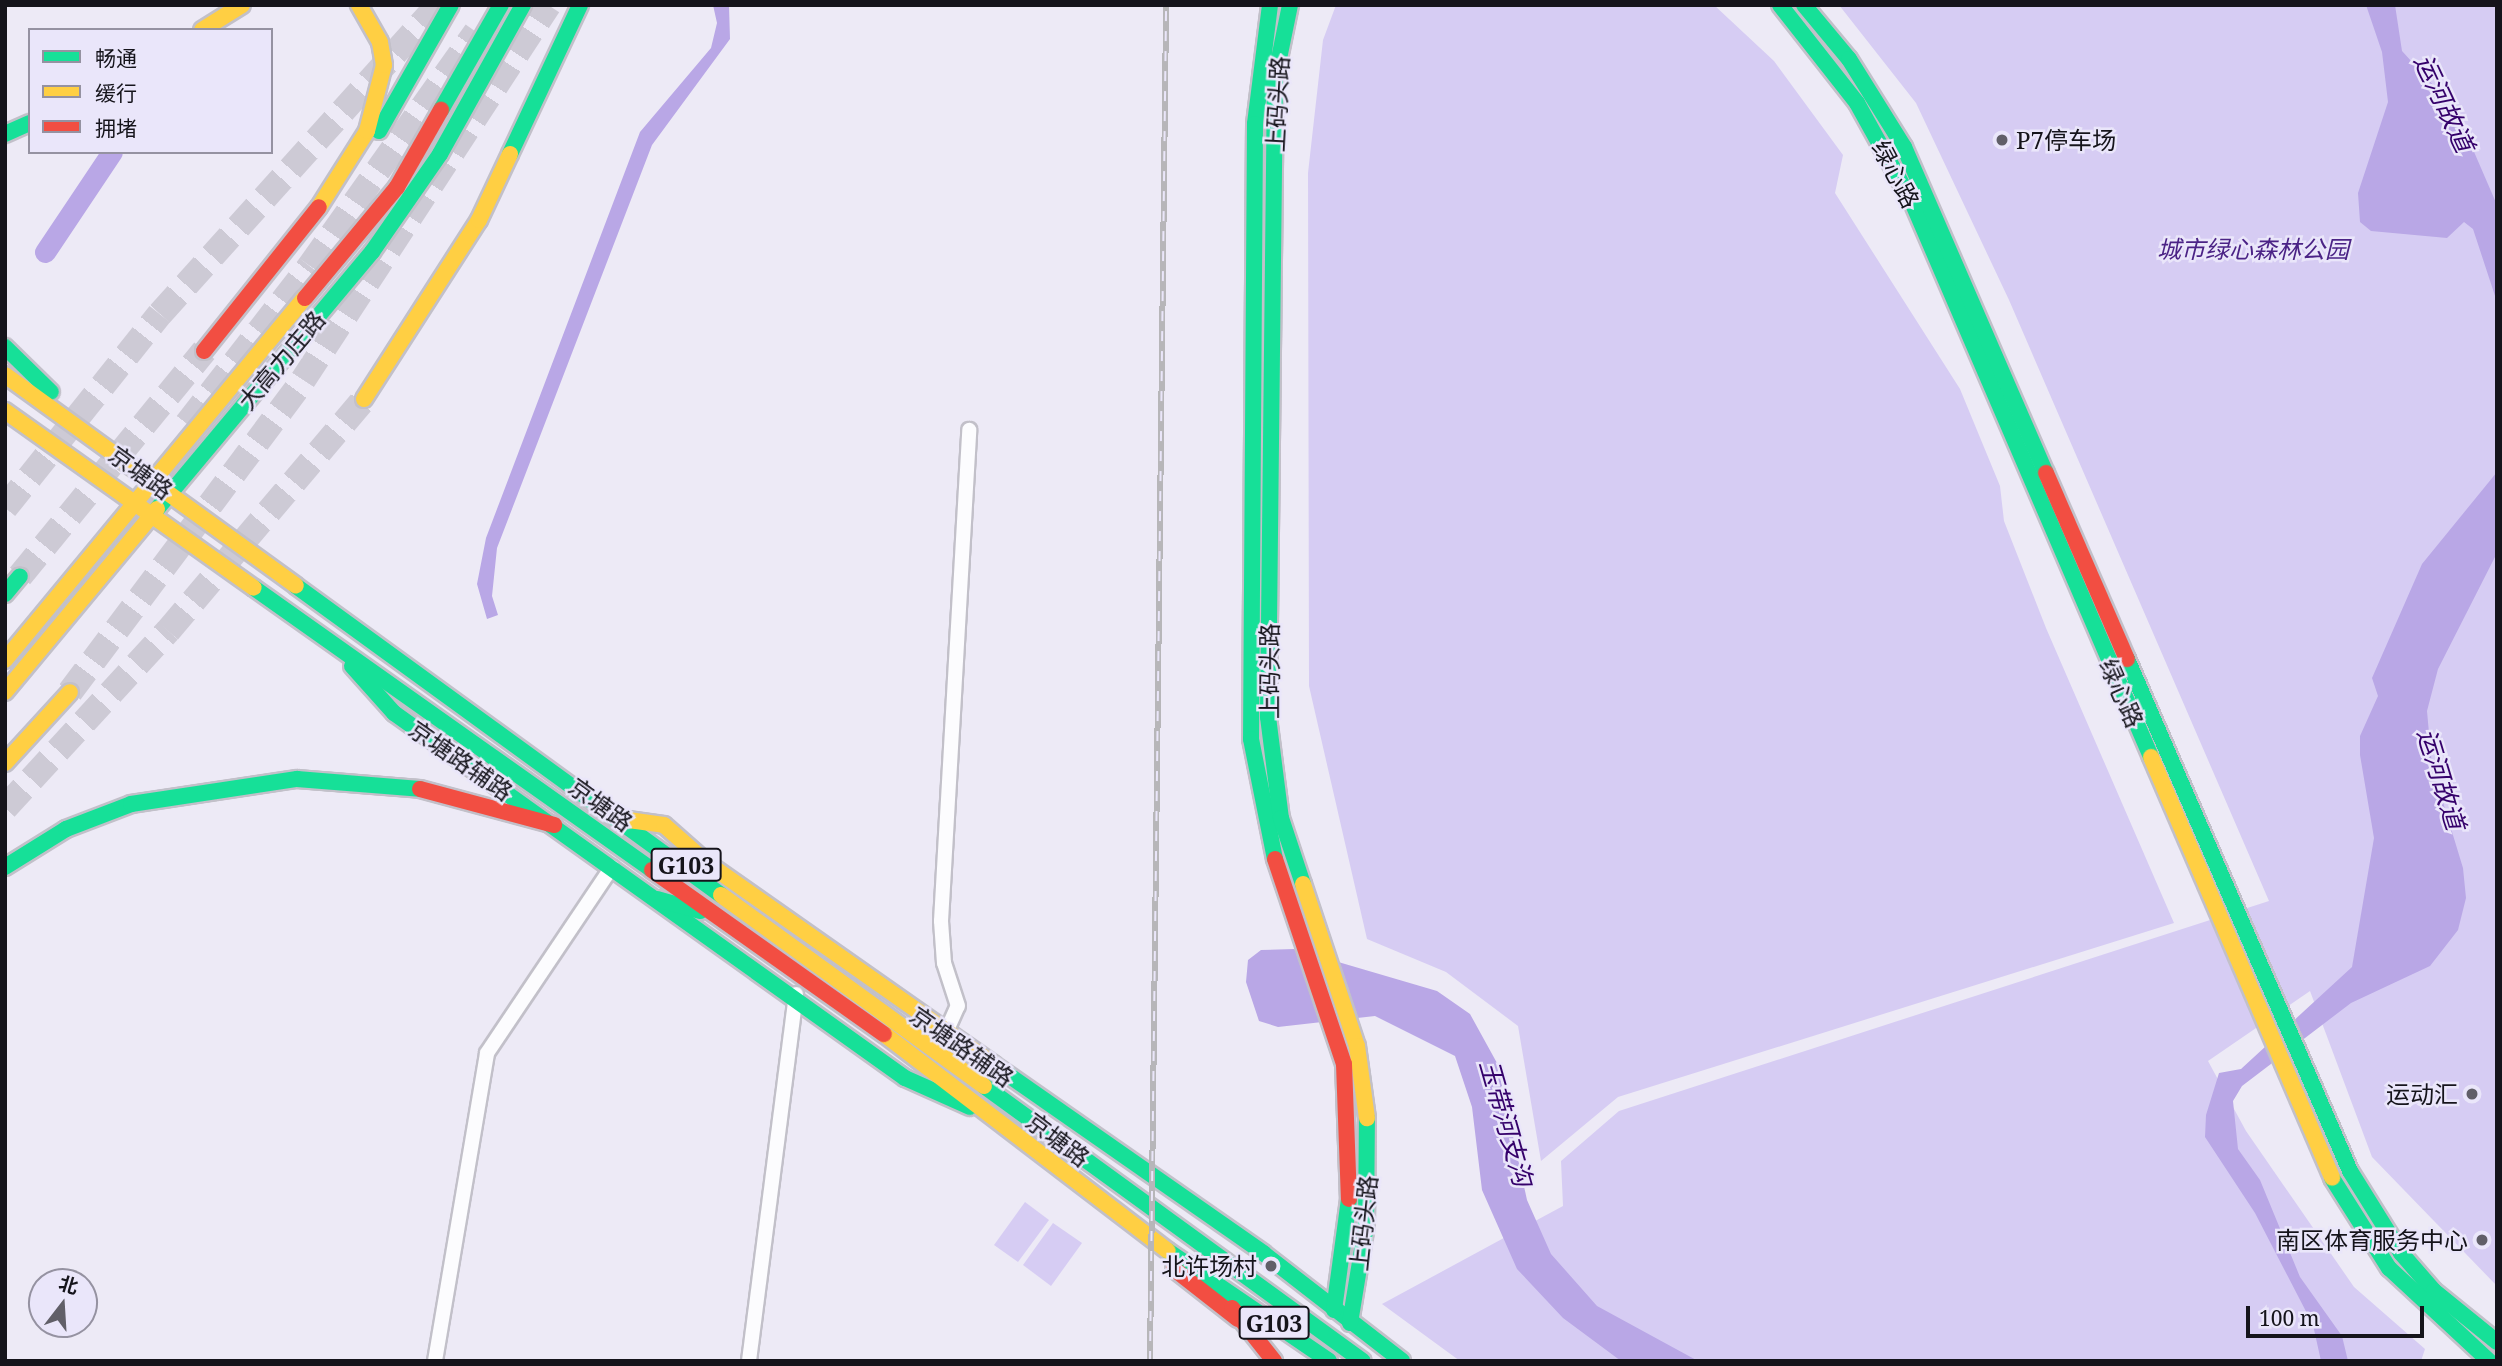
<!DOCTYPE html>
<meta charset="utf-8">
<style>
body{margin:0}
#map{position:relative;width:2502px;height:1366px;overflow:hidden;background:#edeaf6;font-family:"Noto Serif","Noto Sans SC",serif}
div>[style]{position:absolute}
.green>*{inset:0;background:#d6ccf3}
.water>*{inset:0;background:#b9a7e6}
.river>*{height:21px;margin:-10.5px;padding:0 10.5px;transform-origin:10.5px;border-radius:10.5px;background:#b9a7e6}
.highway-tunnel>*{height:26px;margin-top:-13px;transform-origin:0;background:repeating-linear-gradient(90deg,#cdcad5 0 26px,transparent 0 39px)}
.roads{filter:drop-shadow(2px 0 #c2c0c9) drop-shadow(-2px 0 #c2c0c9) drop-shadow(0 2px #c2c0c9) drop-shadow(0 -2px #c2c0c9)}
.street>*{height:14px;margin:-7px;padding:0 7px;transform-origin:7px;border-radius:7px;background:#fcfcfe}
.fast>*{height:16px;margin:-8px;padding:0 8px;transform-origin:8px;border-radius:8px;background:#16e098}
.slow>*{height:16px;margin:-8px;padding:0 8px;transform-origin:8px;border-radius:8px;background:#ffcf43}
.jam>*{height:16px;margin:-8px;padding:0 8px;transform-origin:8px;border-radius:8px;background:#f24e42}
.rail>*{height:6px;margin-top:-3px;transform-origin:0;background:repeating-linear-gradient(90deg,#eae6fa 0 10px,#b7b6b9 0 20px);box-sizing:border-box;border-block:2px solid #b7b6b9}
.dots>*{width:19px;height:19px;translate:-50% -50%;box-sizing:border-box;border:4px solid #eae6fa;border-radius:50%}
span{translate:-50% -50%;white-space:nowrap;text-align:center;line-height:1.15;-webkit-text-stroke:5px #eae6fa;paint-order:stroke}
.shield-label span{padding:2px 5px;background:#eae6fa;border:2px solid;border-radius:5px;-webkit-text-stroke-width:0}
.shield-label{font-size:23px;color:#15141b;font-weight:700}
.street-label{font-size:24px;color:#15141b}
.poi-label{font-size:24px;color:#15141b}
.left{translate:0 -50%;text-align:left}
.right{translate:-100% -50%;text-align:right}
.park-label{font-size:24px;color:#4b2386;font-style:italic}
.water-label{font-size:26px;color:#35016b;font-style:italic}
.frame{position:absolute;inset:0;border:7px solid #15141b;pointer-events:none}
.legend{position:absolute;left:28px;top:28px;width:245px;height:126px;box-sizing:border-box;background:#eae6fa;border:2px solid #9592a1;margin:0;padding:9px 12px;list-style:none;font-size:21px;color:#15141b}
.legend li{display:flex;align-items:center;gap:14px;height:35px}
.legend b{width:35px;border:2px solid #9592a1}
.north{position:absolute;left:28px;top:1268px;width:70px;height:70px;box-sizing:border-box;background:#eae6fa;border:2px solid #9592a1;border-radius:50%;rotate:17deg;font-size:19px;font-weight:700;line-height:28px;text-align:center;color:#15141b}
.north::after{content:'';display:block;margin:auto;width:24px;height:32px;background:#615f68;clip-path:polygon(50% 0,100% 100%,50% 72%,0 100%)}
.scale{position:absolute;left:2246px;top:1306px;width:178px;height:32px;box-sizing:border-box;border:4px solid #15141b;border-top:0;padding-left:9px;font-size:21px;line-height:24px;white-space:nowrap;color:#15141b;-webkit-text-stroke:5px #eae6fa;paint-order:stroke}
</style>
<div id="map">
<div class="green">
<div style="clip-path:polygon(1336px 5px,1714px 5px,1774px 61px,1843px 155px,1835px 193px,1960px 389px,2000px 486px,2004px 521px,2046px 628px,2174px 923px,1618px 1097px,1541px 1161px,1518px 1026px,1446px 972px,1367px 939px,1309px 686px,1308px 173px,1323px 40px)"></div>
<div style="clip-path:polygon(1839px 5px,2497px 5px,2497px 1286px,2372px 1157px,2310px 991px,2208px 1061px,2246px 1131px,2354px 1287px,2425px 1349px,2421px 1361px,1460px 1361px,1382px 1304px,1563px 1206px,1561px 1161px,1619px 1111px,2269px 901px,2009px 300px,1916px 103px)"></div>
<div style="clip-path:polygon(1025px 1202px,1049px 1220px,1018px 1262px,994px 1245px)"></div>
<div style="clip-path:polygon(1053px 1223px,1082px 1243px,1051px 1286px,1023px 1265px)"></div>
</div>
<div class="water">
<div style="clip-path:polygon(713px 5px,729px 5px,730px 39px,652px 145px,497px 548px,492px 596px,498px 615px,487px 619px,477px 584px,486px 538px,640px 132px,711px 48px,717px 23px)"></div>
<div style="clip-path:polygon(2366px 5px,2395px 5px,2402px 51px,2453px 107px,2465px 131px,2497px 205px,2497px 302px,2473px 229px,2464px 222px,2447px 238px,2371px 231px,2360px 222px,2358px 193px,2388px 102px,2382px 52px)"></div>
<div style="clip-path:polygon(2497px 472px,2497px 553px,2438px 669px,2427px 711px,2432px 766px,2463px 868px,2466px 898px,2458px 930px,2430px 966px,2351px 1003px,2242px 1086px,2233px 1101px,2238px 1149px,2260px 1180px,2300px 1277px,2342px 1336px,2348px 1361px,2321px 1361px,2313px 1325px,2255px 1213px,2205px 1137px,2206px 1115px,2219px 1073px,2241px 1069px,2352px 967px,2374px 838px,2360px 755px,2360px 736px,2378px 696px,2372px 678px,2422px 564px)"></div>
<div style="clip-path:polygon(1294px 949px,1437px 991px,1470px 1014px,1497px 1063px,1527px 1200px,1551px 1254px,1597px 1306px,1698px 1361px,1621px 1361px,1563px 1318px,1517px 1269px,1482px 1190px,1472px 1107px,1455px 1056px,1375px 1016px,1278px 1027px,1259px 1021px,1246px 982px,1248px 960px,1261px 950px)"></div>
</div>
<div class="river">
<div style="left:45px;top:252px;width:120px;rotate:-56.2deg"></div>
</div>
<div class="highway-tunnel">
<div style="left:187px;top:424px;width:200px;rotate:-52.1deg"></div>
<div style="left:310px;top:266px;width:287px;rotate:-54.6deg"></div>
<div style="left:5px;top:508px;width:248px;rotate:-51.4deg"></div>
<div style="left:160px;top:314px;width:416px;rotate:-48deg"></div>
<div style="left:20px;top:576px;width:291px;rotate:-50.7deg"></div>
<div style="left:70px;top:692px;width:389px;rotate:-53.2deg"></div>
<div style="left:303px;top:380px;width:448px;rotate:-56.8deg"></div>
<div style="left:5px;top:808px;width:241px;rotate:-47.4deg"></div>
<div style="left:168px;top:631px;width:304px;rotate:-49.8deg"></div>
</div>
<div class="roads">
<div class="street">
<div style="left:943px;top:1039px;width:36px;rotate:-66deg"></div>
<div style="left:958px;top:1006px;width:45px;rotate:-108deg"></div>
<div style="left:944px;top:963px;width:42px;rotate:-94.1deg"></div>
<div style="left:941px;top:921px;width:492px;rotate:-86.7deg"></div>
<div style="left:435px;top:1361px;width:312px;rotate:-80.4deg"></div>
<div style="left:487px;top:1053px;width:224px;rotate:-56.1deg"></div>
<div style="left:749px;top:1361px;width:370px;rotate:-82.7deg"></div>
</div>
<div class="fast">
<div style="left:1270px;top:5px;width:120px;rotate:97.2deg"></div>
<div style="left:1255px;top:124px;width:615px;rotate:90.37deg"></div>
<div style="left:1251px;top:739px;width:122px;rotate:78.7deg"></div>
<div style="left:1290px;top:5px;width:75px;rotate:101.6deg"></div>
<div style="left:1275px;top:78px;width:639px;rotate:90.63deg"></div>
<div style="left:1268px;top:717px;width:102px;rotate:82.7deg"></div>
<div style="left:1281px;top:818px;width:70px;rotate:71.6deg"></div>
<div style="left:1780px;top:5px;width:125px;rotate:51.8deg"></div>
<div style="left:1857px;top:103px;width:115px;rotate:61deg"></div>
<div style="left:1913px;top:204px;width:602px;rotate:66.71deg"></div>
<div style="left:1804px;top:5px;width:70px;rotate:50.2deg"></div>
<div style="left:1849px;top:59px;width:104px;rotate:58deg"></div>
<div style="left:1904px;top:147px;width:356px;rotate:66.5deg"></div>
<div style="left:441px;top:110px;width:121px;rotate:-60.3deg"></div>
<div style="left:379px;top:131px;width:145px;rotate:-60.3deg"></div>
<div style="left:5px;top:134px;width:27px;rotate:-24deg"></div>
<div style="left:510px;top:154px;width:165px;rotate:-64.8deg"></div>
<div style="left:5px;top:347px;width:64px;rotate:44.4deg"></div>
<div style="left:157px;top:509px;width:335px;rotate:-50.1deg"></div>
<div style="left:372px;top:252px;width:119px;rotate:-55.2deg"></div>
<div style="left:440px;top:154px;width:171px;rotate:-60.9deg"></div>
<div style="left:296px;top:586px;width:525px;rotate:36.02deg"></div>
<div style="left:254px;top:588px;width:488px;rotate:35.3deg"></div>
<div style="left:5px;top:594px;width:23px;rotate:-50deg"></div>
<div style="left:2127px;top:659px;width:558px;rotate:66.46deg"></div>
<div style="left:2350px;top:1171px;width:97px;rotate:58.1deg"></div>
<div style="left:2401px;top:1253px;width:50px;rotate:49deg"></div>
<div style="left:2434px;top:1291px;width:81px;rotate:39deg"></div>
<div style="left:352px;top:666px;width:63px;rotate:48.2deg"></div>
<div style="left:394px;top:713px;width:628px;rotate:35.54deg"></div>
<div style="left:905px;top:1078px;width:71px;rotate:24deg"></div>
<div style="left:5px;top:867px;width:72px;rotate:-31.9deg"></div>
<div style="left:66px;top:829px;width:70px;rotate:-21deg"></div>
<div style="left:131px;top:804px;width:168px;rotate:-8.6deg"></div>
<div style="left:297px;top:779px;width:123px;rotate:4.6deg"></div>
<div style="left:657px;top:899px;width:45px;rotate:15.6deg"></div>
<div style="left:994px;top:1065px;width:328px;rotate:34.9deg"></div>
<div style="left:1263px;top:1253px;width:176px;rotate:37.8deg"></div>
<div style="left:984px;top:1086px;width:468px;rotate:36deg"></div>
<div style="left:2332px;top:1178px;width:107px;rotate:57.7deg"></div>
<div style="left:2389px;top:1268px;width:137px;rotate:42.9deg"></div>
<div style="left:1168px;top:1251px;width:195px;rotate:34.3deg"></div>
<div style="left:1334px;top:1310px;width:112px;rotate:-82.3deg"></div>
<div style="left:1350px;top:1323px;width:99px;rotate:-80.7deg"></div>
<div style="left:1366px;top:1225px;width:107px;rotate:-89.5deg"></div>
</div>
<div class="slow">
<div style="left:202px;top:30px;width:47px;rotate:-32deg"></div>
<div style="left:319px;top:207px;width:90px;rotate:-57.7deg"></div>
<div style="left:367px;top:131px;width:68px;rotate:-75.6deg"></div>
<div style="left:384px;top:65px;width:23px;rotate:-100deg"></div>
<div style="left:380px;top:42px;width:43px;rotate:-119.6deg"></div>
<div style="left:5px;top:375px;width:359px;rotate:35.9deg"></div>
<div style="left:364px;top:399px;width:213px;rotate:-57.3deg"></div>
<div style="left:479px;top:220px;width:73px;rotate:-64.8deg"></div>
<div style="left:5px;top:411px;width:305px;rotate:35.4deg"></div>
<div style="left:5px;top:660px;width:470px;rotate:-50.4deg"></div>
<div style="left:5px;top:692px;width:238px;rotate:-50.3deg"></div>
<div style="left:2151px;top:757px;width:458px;rotate:66.7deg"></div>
<div style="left:5px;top:763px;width:96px;rotate:-47.5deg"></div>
<div style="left:621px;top:819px;width:43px;rotate:7.9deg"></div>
<div style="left:664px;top:825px;width:57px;rotate:41.5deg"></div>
<div style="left:707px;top:863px;width:351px;rotate:35.1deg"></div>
<div style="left:1303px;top:884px;width:171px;rotate:71.6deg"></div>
<div style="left:1357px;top:1046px;width:73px;rotate:82.1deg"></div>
<div style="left:721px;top:895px;width:325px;rotate:36deg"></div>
<div style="left:884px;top:1034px;width:357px;rotate:37.4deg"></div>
</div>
<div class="jam">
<div style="left:305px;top:298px;width:144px;rotate:-50.3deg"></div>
<div style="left:397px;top:187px;width:89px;rotate:-60.3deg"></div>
<div style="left:204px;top:351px;width:184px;rotate:-51.4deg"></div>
<div style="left:2046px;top:473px;width:203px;rotate:66.5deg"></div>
<div style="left:420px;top:789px;width:139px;rotate:15deg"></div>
<div style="left:1275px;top:859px;width:216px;rotate:71.4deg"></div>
<div style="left:1344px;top:1064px;width:135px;rotate:87.9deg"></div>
<div style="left:652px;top:870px;width:284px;rotate:35.3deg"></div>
<div style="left:1174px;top:1269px;width:81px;rotate:38deg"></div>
<div style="left:1232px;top:1308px;width:68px;rotate:51.6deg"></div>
</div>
</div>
<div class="rail">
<div style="left:1150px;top:1361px;width:1356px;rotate:-89.32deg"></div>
</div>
<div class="dots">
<div style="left:2002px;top:140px;background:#615f68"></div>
<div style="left:2472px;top:1094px;background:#615f68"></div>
<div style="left:2482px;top:1240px;background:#615f68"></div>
<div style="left:1271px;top:1266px;background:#615f68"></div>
</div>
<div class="shield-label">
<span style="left:686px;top:865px">G103</span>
<span style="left:1274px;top:1323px">G103</span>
</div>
<div class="street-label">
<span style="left:1277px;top:104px;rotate:-87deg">上码头路</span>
<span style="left:1896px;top:174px;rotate:62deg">绿心路</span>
<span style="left:281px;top:360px;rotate:-50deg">大高力庄路</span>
<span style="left:141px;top:472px;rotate:36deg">京塘路</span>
<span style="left:1269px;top:671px;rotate:-90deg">上码头路</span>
<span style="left:2122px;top:693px;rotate:66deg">绿心路</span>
<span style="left:461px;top:760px;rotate:35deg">京塘路辅路</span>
<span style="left:601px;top:804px;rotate:36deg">京塘路</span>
<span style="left:962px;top:1046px;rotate:35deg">京塘路辅路</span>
<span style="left:1058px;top:1139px;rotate:37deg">京塘路</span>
<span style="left:1363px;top:1223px;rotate:-84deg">上码头路</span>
</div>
<div class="poi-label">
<span class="left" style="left:2016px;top:140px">P7停车场</span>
<span class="right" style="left:2458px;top:1094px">运动汇</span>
<span class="right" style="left:2468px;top:1240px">南区体育服务中心</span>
<span class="right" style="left:1257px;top:1266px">北许场村</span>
</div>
<div class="park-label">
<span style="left:2253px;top:249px">城市绿心森林公园</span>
</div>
<div class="water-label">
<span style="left:2444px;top:103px;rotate:65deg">运河故道</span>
<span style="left:2441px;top:779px;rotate:73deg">运河故道</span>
<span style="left:1506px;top:1123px;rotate:74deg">玉带河支沟</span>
</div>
<div class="frame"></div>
<ul class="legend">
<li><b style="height:9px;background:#16e098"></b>畅通</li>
<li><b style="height:9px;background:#ffcf43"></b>缓行</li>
<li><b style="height:9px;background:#f24e42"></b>拥堵</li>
</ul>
<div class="north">北</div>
<div class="scale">100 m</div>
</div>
